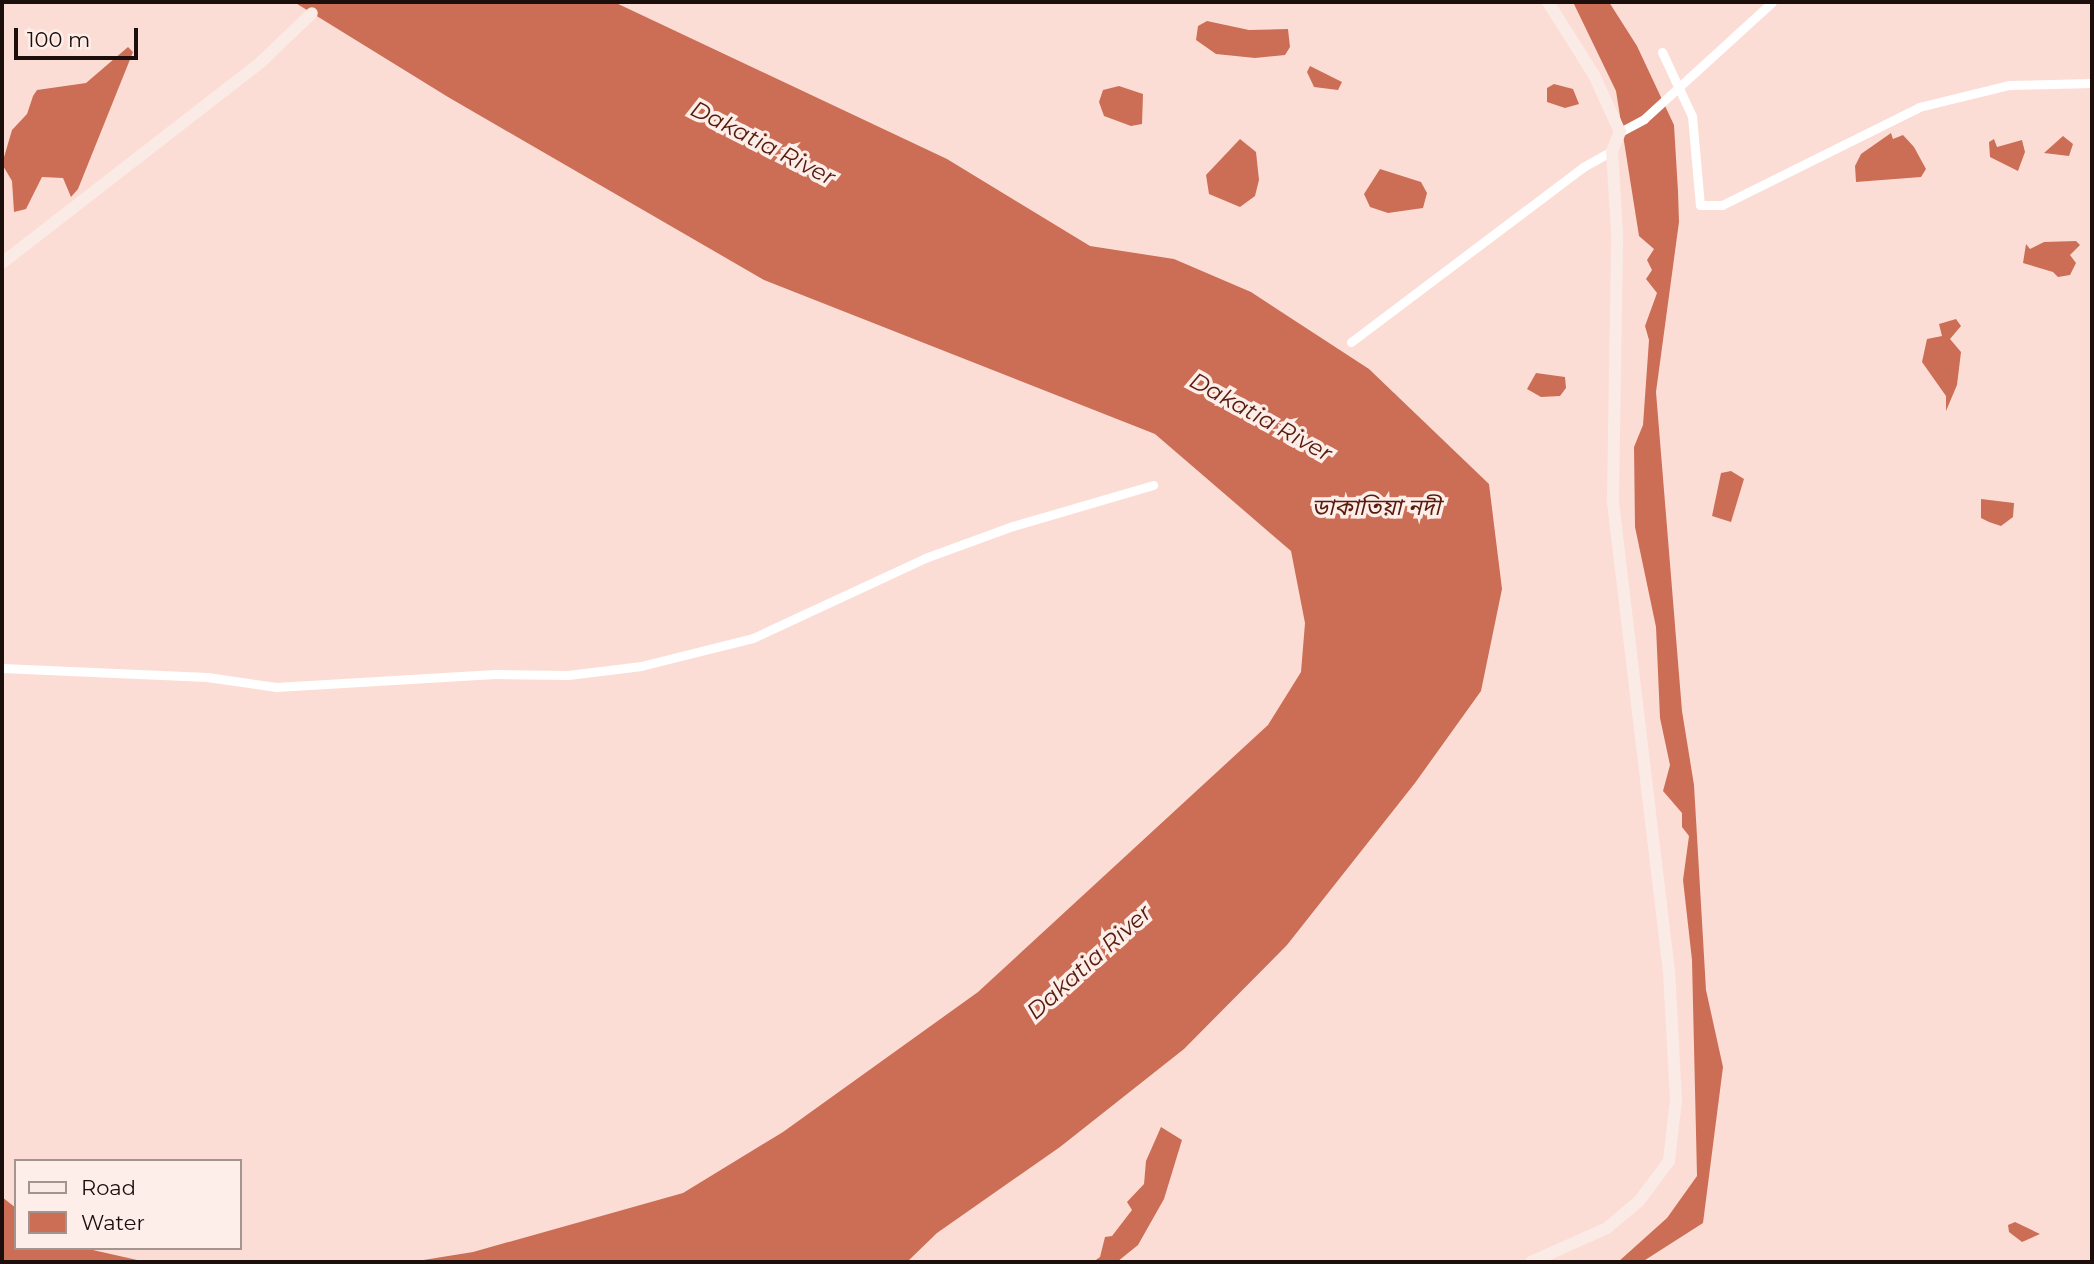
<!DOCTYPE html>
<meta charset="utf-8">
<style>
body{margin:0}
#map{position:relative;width:2094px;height:1264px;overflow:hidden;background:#fcddd5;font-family:Montserrat,"Noto Sans Bengali",sans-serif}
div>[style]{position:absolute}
.water>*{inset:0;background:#cc6e55}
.street>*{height:9px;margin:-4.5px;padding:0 4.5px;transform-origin:4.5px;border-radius:4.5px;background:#fff}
.secondary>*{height:12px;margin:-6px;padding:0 6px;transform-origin:6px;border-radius:6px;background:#fbebe6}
span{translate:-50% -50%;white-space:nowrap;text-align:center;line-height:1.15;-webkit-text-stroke:7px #feeeea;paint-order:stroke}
.water-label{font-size:23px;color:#581b0b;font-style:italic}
.frame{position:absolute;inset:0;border:4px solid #1b0e0b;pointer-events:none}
.legend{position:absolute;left:14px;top:1159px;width:228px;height:91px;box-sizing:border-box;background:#feeeea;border:2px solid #a39491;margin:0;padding:9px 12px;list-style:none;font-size:21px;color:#1b0e0b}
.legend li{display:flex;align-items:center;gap:14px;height:35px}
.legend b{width:35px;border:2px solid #a39491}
.scale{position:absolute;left:14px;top:28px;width:124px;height:32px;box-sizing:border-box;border:4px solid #1b0e0b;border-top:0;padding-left:9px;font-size:21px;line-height:24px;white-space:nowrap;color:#1b0e0b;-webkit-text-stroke:5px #feeeea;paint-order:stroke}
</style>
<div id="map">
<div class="water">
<div style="clip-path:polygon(294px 2px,614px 2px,947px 159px,1090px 246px,1174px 259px,1251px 292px,1369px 369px,1489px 484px,1502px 589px,1481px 691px,1415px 783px,1287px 945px,1184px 1049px,1060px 1147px,937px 1233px,907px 1262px,411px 1262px,473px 1252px,683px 1193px,783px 1132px,978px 992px,1268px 725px,1301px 672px,1305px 623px,1291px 551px,1155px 434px,764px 280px,448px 97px)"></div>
<div style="clip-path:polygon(1573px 2px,1609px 2px,1637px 46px,1674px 125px,1678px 191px,1679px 222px,1656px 392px,1682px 711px,1694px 785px,1706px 990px,1723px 1067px,1703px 1223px,1642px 1262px,1618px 1262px,1667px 1218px,1697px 1176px,1692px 960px,1683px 880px,1689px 836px,1682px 827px,1682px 813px,1663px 791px,1670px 765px,1660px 718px,1656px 627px,1635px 527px,1634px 447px,1643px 425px,1649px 340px,1645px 326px,1657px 293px,1646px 279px,1652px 270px,1647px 260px,1654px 249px,1639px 236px,1616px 91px)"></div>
<div style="clip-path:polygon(1207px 21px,1249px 30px,1288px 29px,1290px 47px,1285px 55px,1255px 58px,1216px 54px,1196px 40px,1198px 26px)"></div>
<div style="clip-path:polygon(128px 47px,133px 52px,78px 189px,71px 197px,63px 178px,42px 177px,26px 209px,14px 212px,12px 181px,2px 164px,12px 130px,27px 114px,33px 96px,37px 90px,86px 83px)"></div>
<div style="clip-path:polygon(1310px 66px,1342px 82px,1338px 90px,1314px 87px,1307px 72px)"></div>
<div style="clip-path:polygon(1554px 84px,1573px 89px,1579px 104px,1565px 108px,1547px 102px,1547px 88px)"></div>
<div style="clip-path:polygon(1119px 86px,1143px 94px,1142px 124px,1131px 126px,1104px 116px,1099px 102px,1103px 90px)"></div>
<div style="clip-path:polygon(1891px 133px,1893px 139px,1903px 135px,1914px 147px,1926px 169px,1921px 177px,1856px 182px,1855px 166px,1861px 154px)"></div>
<div style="clip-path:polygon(2063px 136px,2073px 144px,2069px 156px,2044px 153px)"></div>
<div style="clip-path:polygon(1240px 139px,1256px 152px,1259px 180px,1255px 196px,1240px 207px,1209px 194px,1206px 175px)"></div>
<div style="clip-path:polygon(1994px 139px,1997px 147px,2022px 140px,2025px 152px,2018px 171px,1990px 157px,1989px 142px)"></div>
<div style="clip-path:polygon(1380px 169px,1421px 182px,1427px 193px,1423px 208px,1388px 213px,1370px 207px,1364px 194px)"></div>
<div style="clip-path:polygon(2076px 241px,2080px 245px,2070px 255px,2076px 263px,2070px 275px,2058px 277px,2053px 272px,2023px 263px,2026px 244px,2030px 249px,2044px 242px)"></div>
<div style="clip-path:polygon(1956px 319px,1961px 326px,1950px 339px,1961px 352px,1957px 385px,1946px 411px,1946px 396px,1922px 362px,1927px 339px,1942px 336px,1939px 324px)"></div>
<div style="clip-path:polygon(1536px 373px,1565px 377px,1566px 388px,1560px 396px,1541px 397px,1527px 389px)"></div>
<div style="clip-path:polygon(1731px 471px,1744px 479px,1731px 522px,1712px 516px,1721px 473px)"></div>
<div style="clip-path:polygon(1981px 499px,2014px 503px,2013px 517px,2001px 526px,1989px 522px,1981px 518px)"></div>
<div style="clip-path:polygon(1161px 1127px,1182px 1140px,1164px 1199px,1138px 1245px,1117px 1262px,1093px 1262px,1100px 1257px,1105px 1237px,1112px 1236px,1132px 1210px,1127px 1202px,1144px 1184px,1146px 1161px)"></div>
<div style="clip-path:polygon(2px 1197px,16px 1208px,16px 1248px,84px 1248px,146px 1262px,2px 1262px)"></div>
<div style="clip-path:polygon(2015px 1222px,2040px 1234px,2022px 1242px,2009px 1232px,2008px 1225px)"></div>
</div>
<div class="street">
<div style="left:1662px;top:52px;width:71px;rotate:64.9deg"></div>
<div style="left:1692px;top:116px;width:89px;rotate:84.9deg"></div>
<div style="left:1700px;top:205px;width:22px"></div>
<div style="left:1722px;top:205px;width:220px;rotate:-26.4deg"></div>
<div style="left:1919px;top:107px;width:93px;rotate:-13.7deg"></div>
<div style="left:2009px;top:85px;width:83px;rotate:-1.4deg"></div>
<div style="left:1620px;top:132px;width:27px;rotate:-28deg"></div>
<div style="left:1644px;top:119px;width:173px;rotate:-42.4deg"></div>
<div style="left:1351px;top:342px;width:291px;rotate:-37deg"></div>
<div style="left:1583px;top:167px;width:33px;rotate:-29deg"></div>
<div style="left:2px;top:668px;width:205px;rotate:2.5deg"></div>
<div style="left:207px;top:677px;width:70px;rotate:8.2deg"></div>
<div style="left:276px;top:687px;width:219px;rotate:-3.4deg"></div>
<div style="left:495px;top:674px;width:73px;rotate:0.8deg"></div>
<div style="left:568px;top:675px;width:74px;rotate:-7deg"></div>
<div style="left:641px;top:666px;width:115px;rotate:-14deg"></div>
<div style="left:753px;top:638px;width:190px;rotate:-24.9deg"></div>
<div style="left:925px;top:558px;width:94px;rotate:-20deg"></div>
<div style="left:1013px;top:526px;width:146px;rotate:-16.3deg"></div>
</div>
<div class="secondary">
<div style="left:2px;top:263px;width:329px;rotate:-37.8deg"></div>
<div style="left:262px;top:61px;width:69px;rotate:-43.8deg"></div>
<div style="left:1531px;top:1262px;width:83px;rotate:-24.1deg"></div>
<div style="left:1607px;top:1228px;width:42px;rotate:-40.2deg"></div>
<div style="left:1639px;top:1201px;width:50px;rotate:-53.1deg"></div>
<div style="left:1669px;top:1161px;width:61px;rotate:-83.5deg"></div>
<div style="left:1676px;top:1100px;width:128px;rotate:-93.1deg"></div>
<div style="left:1669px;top:972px;width:476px;rotate:-96.8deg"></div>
<div style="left:1613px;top:499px;width:267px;rotate:-89.1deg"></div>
<div style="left:1617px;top:232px;width:81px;rotate:-93.5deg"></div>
<div style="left:1612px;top:151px;width:21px;rotate:-67deg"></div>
<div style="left:1620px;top:132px;width:63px;rotate:-114.5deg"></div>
<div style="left:1594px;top:75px;width:86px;rotate:-122.2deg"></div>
</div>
<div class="water-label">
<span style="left:763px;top:143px;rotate:27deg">Dakatia River</span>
<span style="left:1261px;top:417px;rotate:29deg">Dakatia River</span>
<span style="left:1376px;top:507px">ডাকাতিয়া নদী</span>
<span style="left:1089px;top:962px;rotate:-42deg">Dakatia River</span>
</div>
<div class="frame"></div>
<ul class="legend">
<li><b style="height:9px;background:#fbebe6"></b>Road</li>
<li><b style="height:19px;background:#cc6e55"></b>Water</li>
</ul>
<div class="scale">100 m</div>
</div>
